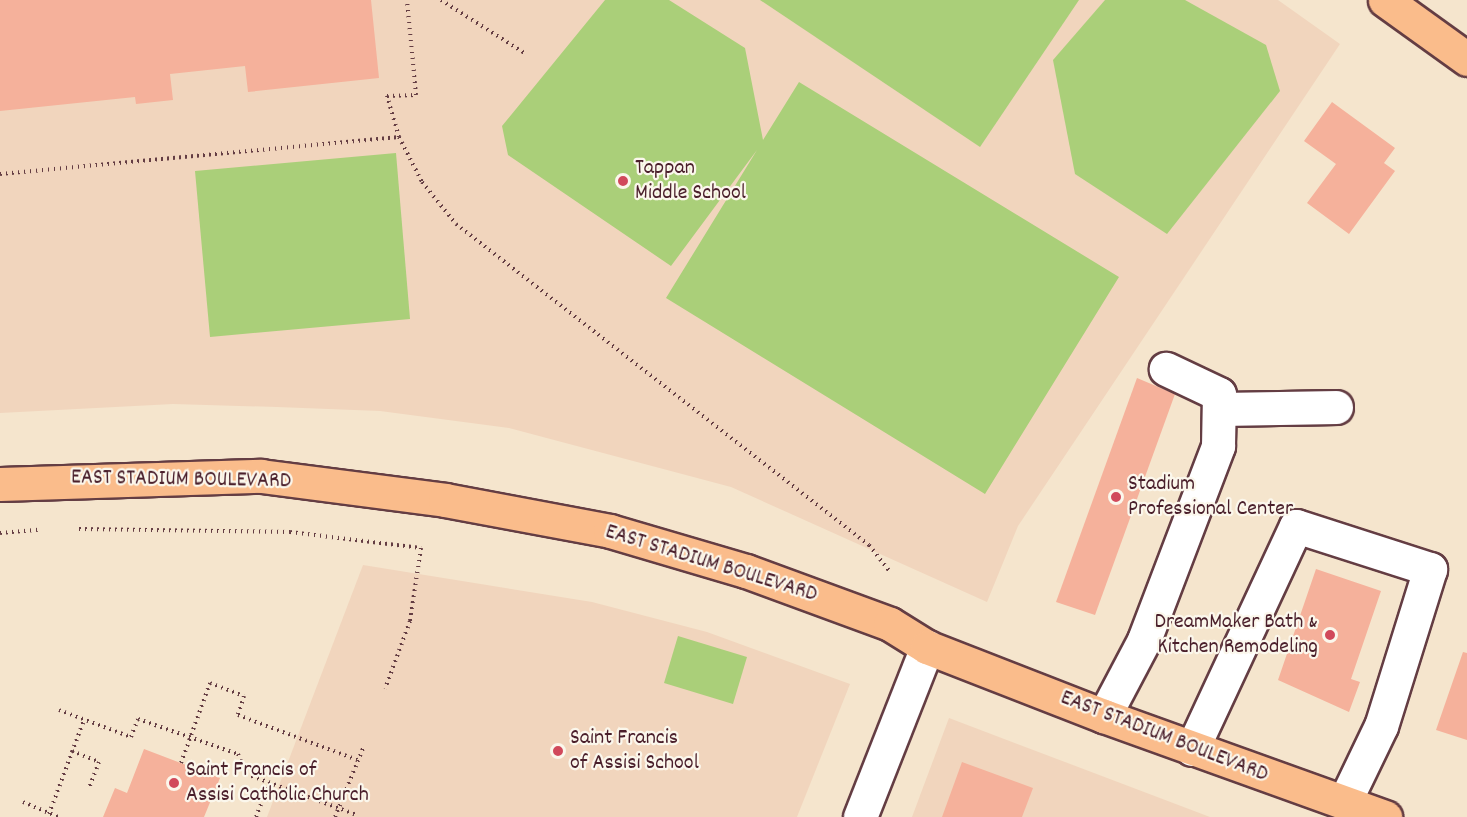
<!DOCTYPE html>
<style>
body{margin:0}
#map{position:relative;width:1467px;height:817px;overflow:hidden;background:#f5e5cd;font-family:Dekko,sans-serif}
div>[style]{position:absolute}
.built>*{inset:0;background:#f1d5bd}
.green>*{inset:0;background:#aacf79}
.building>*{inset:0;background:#f5b19b}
.path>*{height:4px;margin-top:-2px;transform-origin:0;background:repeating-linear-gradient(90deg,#643d43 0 1.5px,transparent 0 6px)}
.roads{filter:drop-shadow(2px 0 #643d43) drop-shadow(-2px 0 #643d43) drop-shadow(0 2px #643d43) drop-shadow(0 -2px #643d43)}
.minor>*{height:33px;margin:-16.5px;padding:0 16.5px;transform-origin:16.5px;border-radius:16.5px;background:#fff}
.major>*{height:33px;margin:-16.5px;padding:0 16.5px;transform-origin:16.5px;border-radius:16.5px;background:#fabc8b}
.dots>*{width:16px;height:16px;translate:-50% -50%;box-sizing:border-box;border:3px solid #fbf7ec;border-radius:50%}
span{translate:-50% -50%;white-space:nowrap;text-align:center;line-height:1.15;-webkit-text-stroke:4.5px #fbf7ec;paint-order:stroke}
.poi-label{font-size:22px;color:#4a1f2b}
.left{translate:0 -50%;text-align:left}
.right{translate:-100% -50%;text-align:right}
.street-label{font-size:22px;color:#4a1f2b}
</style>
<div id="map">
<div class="built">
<div style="clip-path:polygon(0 0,1278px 0,1340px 44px,1018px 526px,987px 602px,731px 487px,509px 428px,380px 411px,277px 407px,173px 404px,0 413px)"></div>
<div style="clip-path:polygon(363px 565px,592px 602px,707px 632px,850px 684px,797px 817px,267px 817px)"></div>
<div style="clip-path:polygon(949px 718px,1210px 817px,912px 817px)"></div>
</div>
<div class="green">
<div style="clip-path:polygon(605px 0,669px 0,745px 48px,763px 140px,799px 82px,1119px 277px,985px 494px,666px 298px,757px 150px,671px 266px,508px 155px,502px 126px)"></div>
<div style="clip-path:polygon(760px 0,1079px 0,980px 147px)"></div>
<div style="clip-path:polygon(1105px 0,1185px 0,1266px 45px,1280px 91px,1167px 234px,1075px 174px,1053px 60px)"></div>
<div style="clip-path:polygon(396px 153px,410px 319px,210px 337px,195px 171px)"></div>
<div style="clip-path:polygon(678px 636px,747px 657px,733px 704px,664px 683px)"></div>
</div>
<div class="building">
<div style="clip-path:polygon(0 0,371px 0,379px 78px,248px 92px,245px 66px,170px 74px,173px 100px,136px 104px,135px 97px,0 111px)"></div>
<div style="clip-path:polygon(1332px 102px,1395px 148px,1384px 163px,1395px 171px,1349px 234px,1307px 203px,1336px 164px,1304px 141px)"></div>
<div style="clip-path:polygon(1137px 378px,1175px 394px,1095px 615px,1056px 602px)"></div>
<div style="clip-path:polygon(1316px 569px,1381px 591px,1351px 679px,1360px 682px,1349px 712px,1278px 680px)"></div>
<div style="clip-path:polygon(1463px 652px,1467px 653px,1467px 740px,1436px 730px)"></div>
<div style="clip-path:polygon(144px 749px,220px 778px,204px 817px,103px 817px,115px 788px,127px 793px)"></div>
<div style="clip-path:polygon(962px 762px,1033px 788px,1022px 817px,942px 817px)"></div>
</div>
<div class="path">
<div style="left:441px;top:0;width:101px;rotate:32.4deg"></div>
<div style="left:399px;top:137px;width:43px;rotate:-106.3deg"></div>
<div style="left:387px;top:96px;width:29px;rotate:-2deg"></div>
<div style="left:416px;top:95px;width:95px;rotate:-95.4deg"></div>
<div style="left:0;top:174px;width:401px;rotate:-5.3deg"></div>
<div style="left:399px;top:137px;width:51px;rotate:62.9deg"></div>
<div style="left:422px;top:182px;width:54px;rotate:51deg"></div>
<div style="left:456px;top:224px;width:523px;rotate:37.86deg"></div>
<div style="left:869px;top:545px;width:34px;rotate:52deg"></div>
<div style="left:79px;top:529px;width:211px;rotate:0.8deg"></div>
<div style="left:290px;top:532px;width:132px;rotate:7deg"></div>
<div style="left:421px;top:548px;width:74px;rotate:98.6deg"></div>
<div style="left:410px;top:621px;width:72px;rotate:110.2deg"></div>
<div style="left:0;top:533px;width:38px;rotate:-5deg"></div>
<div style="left:59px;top:710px;width:77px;rotate:20.6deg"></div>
<div style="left:131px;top:737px;width:19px;rotate:-69deg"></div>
<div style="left:138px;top:719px;width:106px;rotate:19.3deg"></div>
<div style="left:238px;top:754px;width:22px;rotate:68deg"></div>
<div style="left:246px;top:774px;width:118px;rotate:20.3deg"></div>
<div style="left:72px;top:751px;width:29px;rotate:22deg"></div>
<div style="left:99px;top:762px;width:26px;rotate:111deg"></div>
<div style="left:181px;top:763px;width:85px;rotate:-70.1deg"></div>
<div style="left:210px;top:683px;width:36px;rotate:21deg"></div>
<div style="left:244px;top:696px;width:20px;rotate:108deg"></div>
<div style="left:238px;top:715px;width:128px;rotate:20.6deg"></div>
<div style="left:23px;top:802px;width:38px;rotate:23deg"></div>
<div style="left:49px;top:814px;width:100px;rotate:-69.6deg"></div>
<div style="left:256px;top:817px;width:36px;rotate:-69deg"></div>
<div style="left:335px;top:817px;width:77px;rotate:-67.8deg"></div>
</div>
<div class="roads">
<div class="minor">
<div style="left:1223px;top:409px;width:113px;rotate:-1deg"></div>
<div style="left:1104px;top:716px;width:86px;rotate:-62.2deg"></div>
<div style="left:1144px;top:640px;width:208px;rotate:-69.1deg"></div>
<div style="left:1218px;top:446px;width:52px;rotate:-88.9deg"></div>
<div style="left:1219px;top:394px;width:59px;rotate:-154.7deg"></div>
<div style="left:1192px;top:749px;width:246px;rotate:-65deg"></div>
<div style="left:1296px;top:526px;width:141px;rotate:17.8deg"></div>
<div style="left:1430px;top:569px;width:164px;rotate:107.3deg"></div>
<div style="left:1381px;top:726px;width:85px;rotate:115.7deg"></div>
<div style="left:860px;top:817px;width:183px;rotate:-68.5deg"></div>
</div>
<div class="major">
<div style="left:1385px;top:0;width:101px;rotate:35.7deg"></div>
<div style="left:0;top:484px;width:261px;rotate:-1.8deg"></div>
<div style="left:261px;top:476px;width:186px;rotate:7.4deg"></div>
<div style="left:445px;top:500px;width:168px;rotate:10.6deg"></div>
<div style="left:610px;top:531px;width:142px;rotate:16.4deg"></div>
<div style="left:746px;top:571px;width:153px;rotate:20.2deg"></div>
<div style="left:890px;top:624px;width:44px;rotate:31.9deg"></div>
<div style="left:927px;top:647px;width:190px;rotate:21.3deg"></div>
<div style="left:1104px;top:716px;width:299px;rotate:19.8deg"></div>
</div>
</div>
<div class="dots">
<div style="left:623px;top:181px;background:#d1495b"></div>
<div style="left:1116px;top:497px;background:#d1495b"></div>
<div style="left:1330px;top:635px;background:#d1495b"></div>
<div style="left:558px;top:751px;background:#d1495b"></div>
<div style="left:174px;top:783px;background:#d1495b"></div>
</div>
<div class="poi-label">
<span class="left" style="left:635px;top:181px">Tappan<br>Middle School</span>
<span class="left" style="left:1128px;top:497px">Stadium<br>Professional Center</span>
<span class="right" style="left:1318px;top:635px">DreamMaker Bath &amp;<br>Kitchen Remodeling</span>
<span class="left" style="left:570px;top:751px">Saint Francis<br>of Assisi School</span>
<span class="left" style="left:186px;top:783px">Saint Francis of<br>Assisi Catholic Church</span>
</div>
<div class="street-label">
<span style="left:181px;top:480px;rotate:1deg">EAST STADIUM BOULEVARD</span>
<span style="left:711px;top:564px;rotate:17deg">EAST STADIUM BOULEVARD</span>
<span style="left:1164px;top:737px;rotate:21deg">EAST STADIUM BOULEVARD</span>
</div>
</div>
